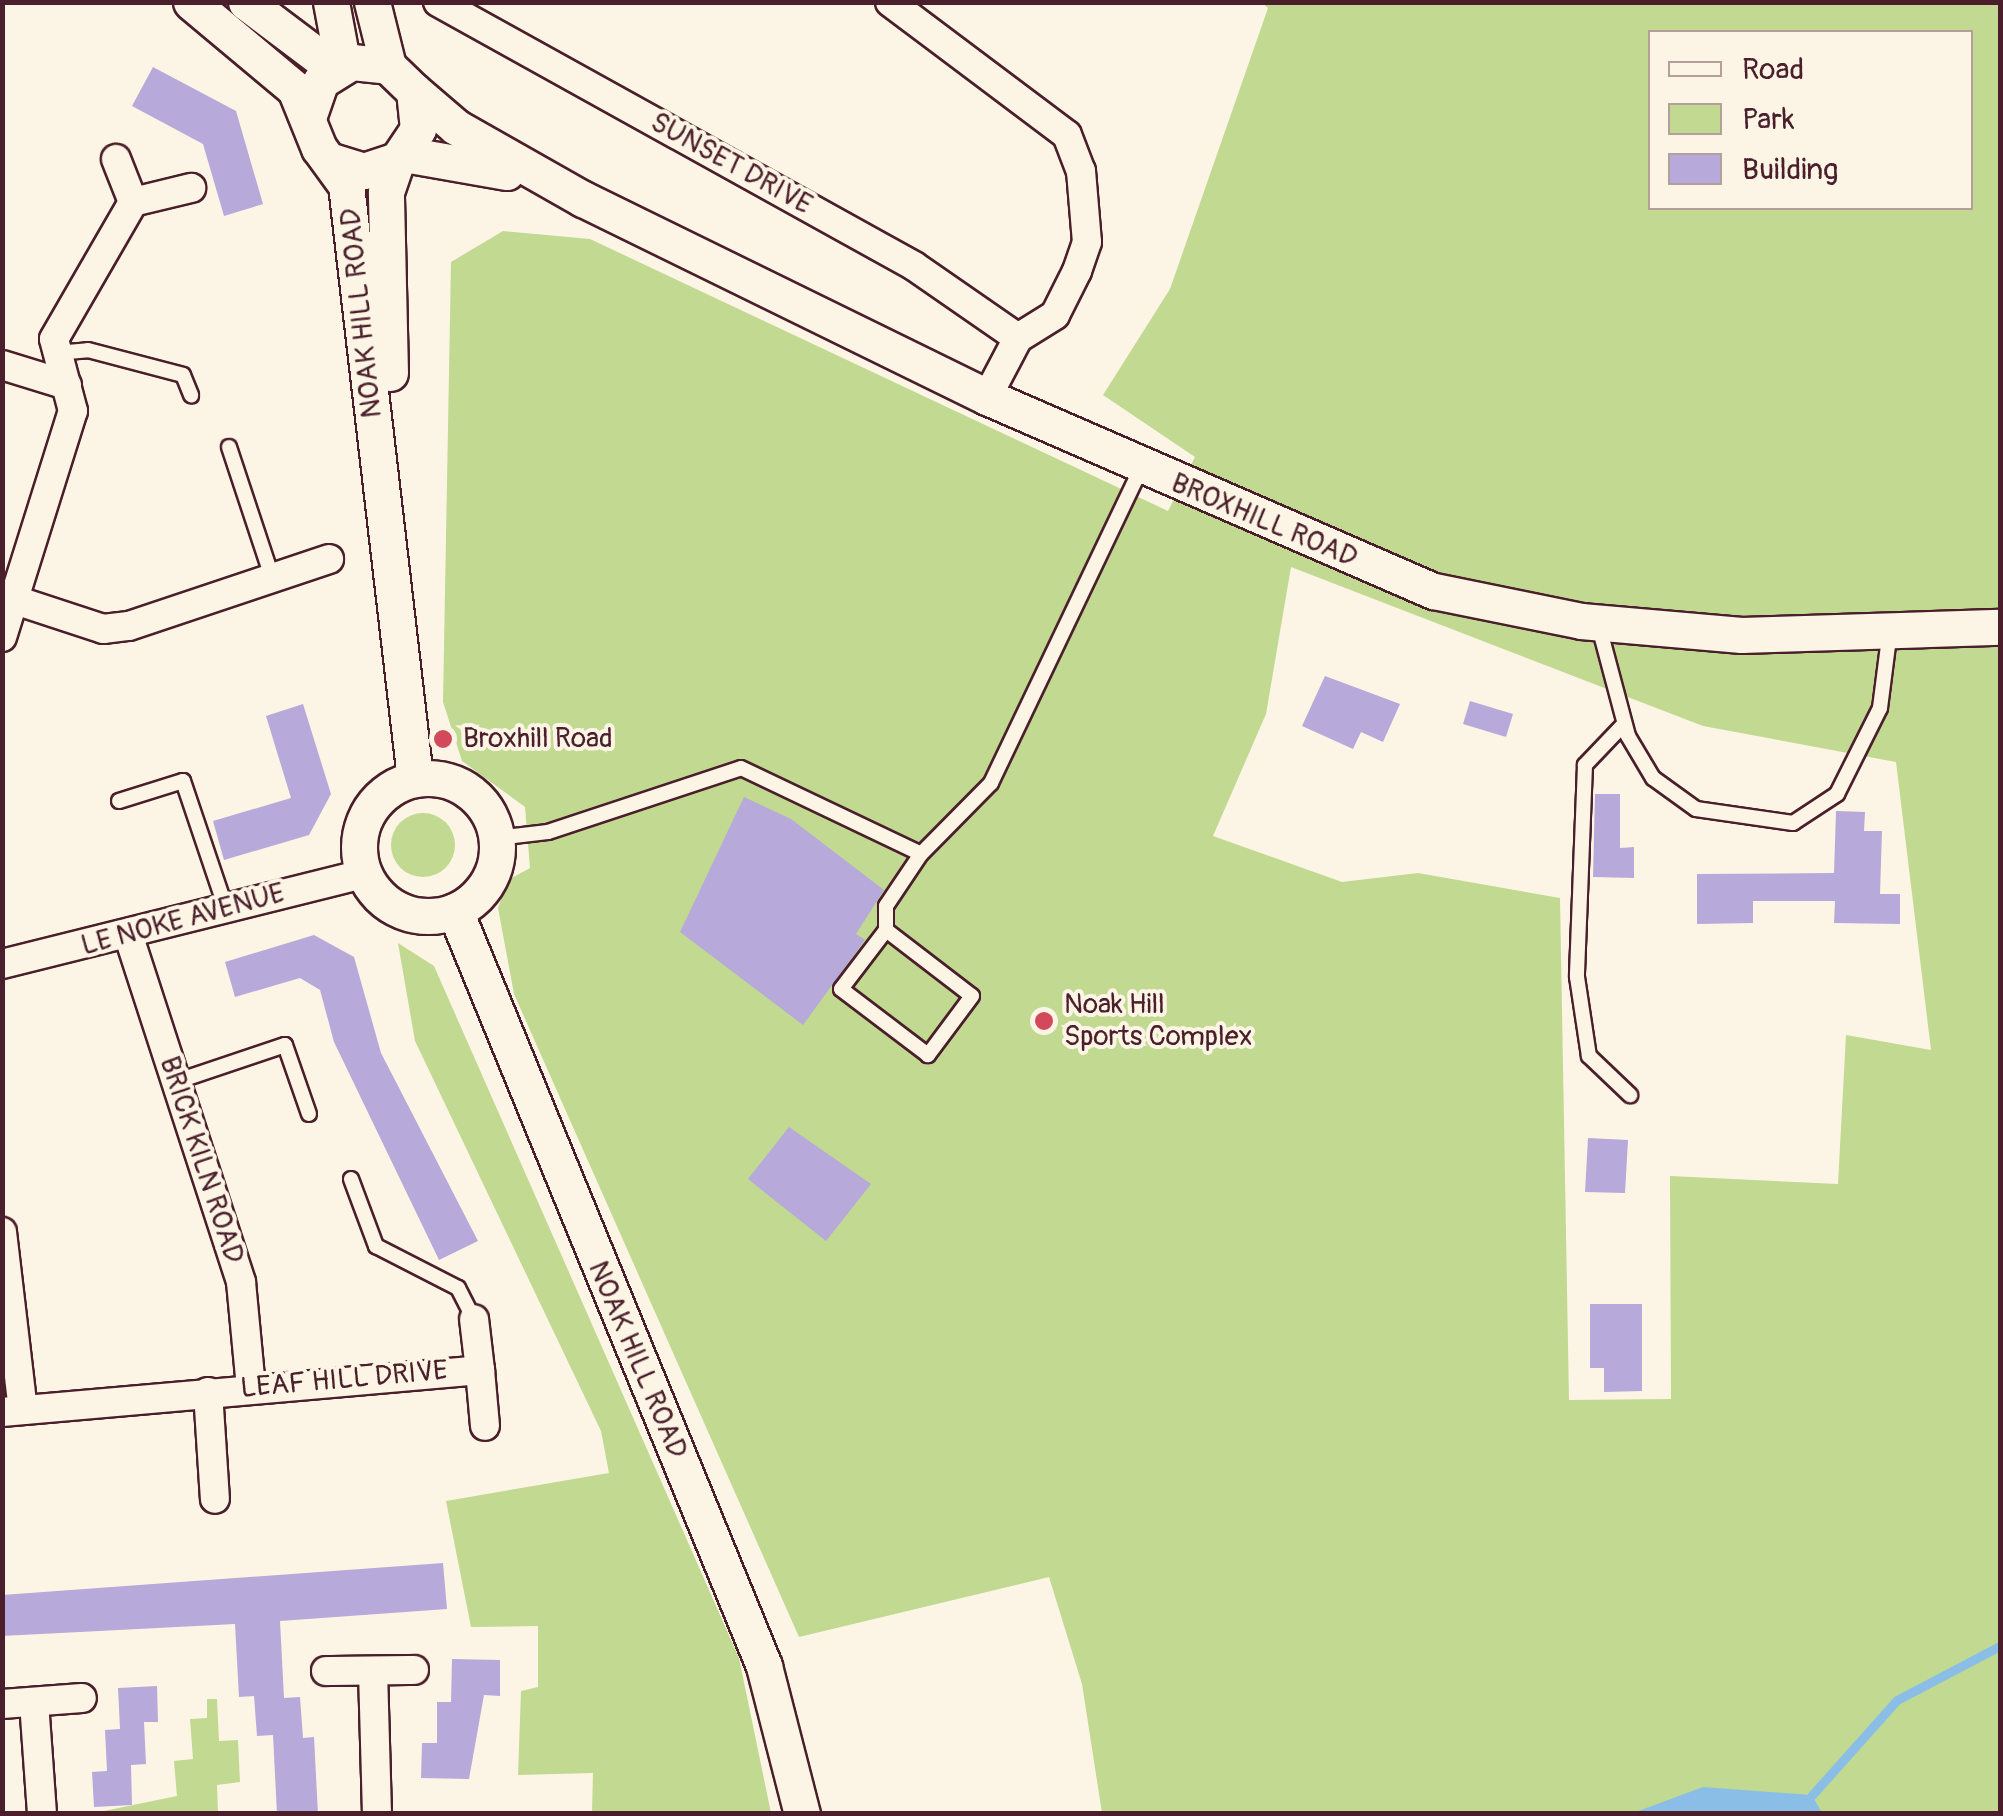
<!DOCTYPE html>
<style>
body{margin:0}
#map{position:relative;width:2003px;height:1816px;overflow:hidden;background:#fcf5e5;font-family:Pangolin,sans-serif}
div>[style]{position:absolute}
.green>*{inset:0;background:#c1d990}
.round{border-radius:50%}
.water>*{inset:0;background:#8bbee7}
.stream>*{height:9px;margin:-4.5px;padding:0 4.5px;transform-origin:4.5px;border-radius:4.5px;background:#8bbee7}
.building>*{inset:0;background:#b7a9d9}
.roads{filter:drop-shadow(2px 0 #4a1f2b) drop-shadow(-2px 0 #4a1f2b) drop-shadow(0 2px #4a1f2b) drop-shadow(0 -2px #4a1f2b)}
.service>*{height:14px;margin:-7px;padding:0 7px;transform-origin:7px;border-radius:7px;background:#fcf5e5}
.minor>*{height:28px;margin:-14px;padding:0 14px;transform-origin:14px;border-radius:14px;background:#fcf5e5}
.tertiary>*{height:35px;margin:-17.5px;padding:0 17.5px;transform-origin:17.5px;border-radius:17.5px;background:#fcf5e5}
.tertiary>.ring{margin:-17.5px;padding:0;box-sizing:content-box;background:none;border:35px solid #fcf5e5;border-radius:50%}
.dots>*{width:28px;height:28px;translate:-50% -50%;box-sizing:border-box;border:5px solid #fcf5e5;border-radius:50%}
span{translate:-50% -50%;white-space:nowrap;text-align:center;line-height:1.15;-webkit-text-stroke:8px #fcf5e5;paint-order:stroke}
.street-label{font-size:28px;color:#4a1f2b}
.poi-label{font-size:28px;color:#4a1f2b}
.left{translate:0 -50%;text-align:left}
.frame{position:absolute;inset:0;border:5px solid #4a1f2b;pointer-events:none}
.legend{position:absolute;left:1648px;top:30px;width:325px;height:180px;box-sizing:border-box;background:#fcf5e5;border:2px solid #b59f9b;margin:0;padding:12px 18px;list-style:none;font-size:30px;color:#4a1f2b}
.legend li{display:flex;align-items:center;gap:20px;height:50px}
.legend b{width:50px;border:2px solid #b59f9b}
</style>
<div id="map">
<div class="green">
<div style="clip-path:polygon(evenodd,1262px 3px,2000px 3px,2000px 1813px,1102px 1813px,1082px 1684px,1049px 1577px,799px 1637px,514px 994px,498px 908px,508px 880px,530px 868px,525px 807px,462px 761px,443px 702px,451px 262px,503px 231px,590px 239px,1168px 511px,1195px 457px,1103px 395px,1170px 289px,1268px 8px,1262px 3px,1650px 32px,1970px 32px,1970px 208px,1650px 208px,1650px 32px,1262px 3px,1291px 567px,1703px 726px,1896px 762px,1931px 1050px,1846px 1035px,1838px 1184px,1670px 1176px,1671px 1399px,1569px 1400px,1560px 898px,1418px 873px,1342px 882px,1213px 836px,1266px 714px,1291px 567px)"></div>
<div class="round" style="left:391px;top:813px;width:64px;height:64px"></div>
<div style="clip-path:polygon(398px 943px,434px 966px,739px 1658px,771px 1813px,592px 1813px,593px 1773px,518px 1775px,521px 1691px,538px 1687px,538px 1626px,471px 1627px,446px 1501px,609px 1473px,601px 1431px,415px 1041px)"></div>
<div style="clip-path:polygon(207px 1699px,217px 1699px,219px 1741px,238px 1740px,240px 1782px,217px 1785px,218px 1812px,94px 1813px,177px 1796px,174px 1761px,193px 1759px,190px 1719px,207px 1718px)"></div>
</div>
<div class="water">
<div style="clip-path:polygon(1703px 1787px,1812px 1795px,1822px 1813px,1633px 1813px)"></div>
</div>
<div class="stream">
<div style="left:1812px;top:1795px;width:127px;rotate:-48.2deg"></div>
<div style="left:1897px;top:1700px;width:116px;rotate:-27.7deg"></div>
</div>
<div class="building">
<div style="clip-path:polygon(153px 67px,236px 111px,263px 204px,224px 216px,203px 144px,132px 106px)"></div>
<div style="clip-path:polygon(1325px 676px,1400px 704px,1383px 742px,1361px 732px,1353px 749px,1302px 726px)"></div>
<div style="clip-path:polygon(1470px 701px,1513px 714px,1506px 737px,1463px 724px)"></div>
<div style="clip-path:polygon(303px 704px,331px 794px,309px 835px,224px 860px,213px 821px,291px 798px,266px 716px)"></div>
<div style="clip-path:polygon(1595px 794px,1620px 794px,1620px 848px,1634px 847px,1634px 878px,1593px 877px)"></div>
<div style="clip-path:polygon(744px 797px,791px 819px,884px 890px,856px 934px,865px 940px,803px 1025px,680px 932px)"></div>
<div style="clip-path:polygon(1836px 811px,1865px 812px,1864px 831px,1882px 831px,1880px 894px,1900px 894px,1900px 924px,1834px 923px,1835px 901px,1753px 901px,1753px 923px,1697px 924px,1697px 874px,1834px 873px)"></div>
<div style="clip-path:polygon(314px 935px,354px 957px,381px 1053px,478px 1241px,439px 1260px,334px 1042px,320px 990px,300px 978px,235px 997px,225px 962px)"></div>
<div style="clip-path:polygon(789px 1127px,871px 1184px,826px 1241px,748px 1179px)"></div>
<div style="clip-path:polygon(1588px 1138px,1628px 1140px,1625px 1193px,1585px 1192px)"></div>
<div style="clip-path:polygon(1590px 1304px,1642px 1304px,1642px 1391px,1604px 1392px,1604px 1368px,1590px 1368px)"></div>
<div style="clip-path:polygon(443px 1563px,447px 1609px,280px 1621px,284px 1698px,300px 1697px,303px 1738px,314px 1737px,318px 1814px,277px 1814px,273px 1735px,257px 1736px,254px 1696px,239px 1697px,235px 1624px,2px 1636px,2px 1595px)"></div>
<div style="clip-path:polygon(452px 1659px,500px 1660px,500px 1696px,484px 1695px,469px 1779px,421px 1778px,422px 1743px,437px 1743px,437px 1702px,451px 1702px)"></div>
<div style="clip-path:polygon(157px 1686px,158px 1722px,144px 1722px,146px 1764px,131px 1765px,132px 1805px,94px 1807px,92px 1772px,107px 1771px,105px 1730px,120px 1729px,118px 1688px)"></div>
</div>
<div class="roads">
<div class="service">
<div style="left:56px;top:353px;width:32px;rotate:-5deg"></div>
<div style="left:88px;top:350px;width:98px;rotate:14.7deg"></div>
<div style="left:183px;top:375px;width:22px;rotate:68deg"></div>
<div style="left:229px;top:447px;width:137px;rotate:71.7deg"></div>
<div style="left:1598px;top:623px;width:117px;rotate:75.1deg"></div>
<div style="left:1628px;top:736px;width:49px;rotate:59.2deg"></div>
<div style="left:1653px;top:778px;width:53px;rotate:35.8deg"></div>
<div style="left:1696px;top:809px;width:98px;rotate:8.2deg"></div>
<div style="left:1793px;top:823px;width:53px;rotate:-33.4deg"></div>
<div style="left:1837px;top:794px;width:96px;rotate:-63.4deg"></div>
<div style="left:1880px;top:708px;width:79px;rotate:-82.7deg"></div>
<div style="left:1624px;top:724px;width:57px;rotate:133.6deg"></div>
<div style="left:1585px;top:765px;width:212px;rotate:92.2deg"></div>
<div style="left:1577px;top:977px;width:80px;rotate:81.4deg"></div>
<div style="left:1589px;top:1056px;width:57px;rotate:43.6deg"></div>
<div style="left:119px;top:801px;width:67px;rotate:-17.4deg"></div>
<div style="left:183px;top:781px;width:132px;rotate:71.4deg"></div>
<div style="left:497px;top:838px;width:51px;rotate:-6.7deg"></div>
<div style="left:548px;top:832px;width:203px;rotate:-18.3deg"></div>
<div style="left:741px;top:768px;width:199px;rotate:25.5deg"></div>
<div style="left:886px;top:930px;width:108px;rotate:37.5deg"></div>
<div style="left:972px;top:996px;width:74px;rotate:126.7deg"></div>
<div style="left:928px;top:1055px;width:109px;rotate:-142.8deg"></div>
<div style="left:841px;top:989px;width:74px;rotate:-52.7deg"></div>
<div style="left:886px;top:930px;width:24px;rotate:-90deg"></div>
<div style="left:886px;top:906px;width:63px;rotate:-56.1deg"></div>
<div style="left:921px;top:854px;width:100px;rotate:-45.4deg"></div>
<div style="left:991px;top:783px;width:348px;rotate:-64.5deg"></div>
<div style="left:175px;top:1082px;width:116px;rotate:-18.6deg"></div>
<div style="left:285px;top:1045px;width:73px;rotate:70.8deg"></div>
<div style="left:351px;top:1179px;width:72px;rotate:69.5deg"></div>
<div style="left:376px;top:1246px;width:92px;rotate:27.1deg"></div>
<div style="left:458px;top:1288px;width:35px;rotate:63deg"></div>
</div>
<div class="minor">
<div style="left:438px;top:2px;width:544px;rotate:29.01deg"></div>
<div style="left:914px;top:266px;width:126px;rotate:34.7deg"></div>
<div style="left:890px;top:2px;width:221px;rotate:36.9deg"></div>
<div style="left:1067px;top:135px;width:39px;rotate:69deg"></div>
<div style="left:1081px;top:171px;width:71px;rotate:85.2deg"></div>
<div style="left:1087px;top:242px;width:31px;rotate:109deg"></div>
<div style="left:1077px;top:271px;width:49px;rotate:116.6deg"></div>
<div style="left:1055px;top:315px;width:44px;rotate:148.1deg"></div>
<div style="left:1018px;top:338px;width:67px;rotate:117.7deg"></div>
<div style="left:116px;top:159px;width:46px;rotate:68.4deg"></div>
<div style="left:2px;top:365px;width:68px;rotate:17.1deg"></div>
<div style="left:15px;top:600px;width:93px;rotate:18.2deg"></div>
<div style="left:103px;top:629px;width:26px;rotate:-7deg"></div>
<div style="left:129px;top:626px;width:211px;rotate:-18.5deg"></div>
<div style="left:2px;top:637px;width:237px;rotate:-72.6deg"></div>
<div style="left:73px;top:411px;width:74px;rotate:-104.8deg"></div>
<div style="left:54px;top:339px;width:158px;rotate:-60deg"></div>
<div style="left:133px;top:202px;width:60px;rotate:-13.6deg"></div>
<div style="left:129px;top:937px;width:363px;rotate:72deg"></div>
<div style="left:241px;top:1282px;width:105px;rotate:84.6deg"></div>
<div style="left:2px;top:964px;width:372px;rotate:-14deg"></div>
<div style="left:2px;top:1232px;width:179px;rotate:83.3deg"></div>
<div style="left:480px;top:1370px;width:56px;rotate:84.9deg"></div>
<div style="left:208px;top:1392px;width:107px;rotate:86.3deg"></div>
<div style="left:2px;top:1412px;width:480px;rotate:-5deg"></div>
<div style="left:480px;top:1370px;width:51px;rotate:-96.7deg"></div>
<div style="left:326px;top:1671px;width:88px;rotate:-0.7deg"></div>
<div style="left:373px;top:1671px;width:143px;rotate:88.4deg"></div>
<div style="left:34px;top:1702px;width:112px;rotate:85.9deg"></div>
<div style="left:2px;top:1704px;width:80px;rotate:-4.3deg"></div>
</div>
<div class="tertiary">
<div style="left:191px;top:2px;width:136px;rotate:39.9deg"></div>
<div style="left:295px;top:89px;width:64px;rotate:67.9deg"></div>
<div style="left:319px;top:148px;width:46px;rotate:53.9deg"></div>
<div style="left:346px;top:185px;width:597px;rotate:83.36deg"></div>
<div style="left:246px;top:2px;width:111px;rotate:37deg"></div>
<div style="left:331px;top:2px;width:65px;rotate:79.4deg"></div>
<div style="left:372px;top:2px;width:66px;rotate:76deg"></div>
<div style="left:414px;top:91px;width:55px;rotate:40.6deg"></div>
<div style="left:456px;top:127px;width:146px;rotate:29.6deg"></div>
<div style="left:583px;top:199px;width:450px;rotate:26.1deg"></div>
<div style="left:987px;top:397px;width:487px;rotate:23.5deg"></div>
<div style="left:1434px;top:591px;width:150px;rotate:11.5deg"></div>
<div style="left:1581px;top:621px;width:161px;rotate:5deg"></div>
<div style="left:1741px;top:635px;width:259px;rotate:-1.8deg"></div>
<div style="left:309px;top:115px;width:36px;rotate:-71deg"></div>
<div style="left:321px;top:81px;width:36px;rotate:-32deg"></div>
<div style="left:352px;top:62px;width:36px;rotate:6deg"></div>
<div style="left:388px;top:66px;width:36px;rotate:44deg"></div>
<div style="left:414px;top:91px;width:38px;rotate:84deg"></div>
<div style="left:418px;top:129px;width:37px;rotate:124deg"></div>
<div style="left:397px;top:160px;width:35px;rotate:162deg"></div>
<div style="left:364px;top:171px;width:34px;rotate:-163deg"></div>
<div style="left:404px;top:154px;width:104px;rotate:10deg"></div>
<div style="left:390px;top:373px;width:181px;rotate:-91.3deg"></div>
<div style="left:386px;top:192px;width:34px;rotate:-71deg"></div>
<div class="ring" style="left:359px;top:778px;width:103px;height:103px"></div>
<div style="left:455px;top:911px;width:816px;rotate:67.74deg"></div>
<div style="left:764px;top:1666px;width:153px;rotate:75.6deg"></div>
</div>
</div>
<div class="dots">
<div style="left:443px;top:739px;background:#d1495b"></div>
<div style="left:1044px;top:1021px;background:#d1495b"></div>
</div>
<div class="street-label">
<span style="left:731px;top:164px;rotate:29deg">SUNSET DRIVE</span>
<span style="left:362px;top:313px;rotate:-96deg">NOAK HILL ROAD</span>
<span style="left:1264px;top:521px;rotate:23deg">BROXHILL ROAD</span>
<span style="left:183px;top:920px;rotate:-15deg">LE NOKE AVENUE</span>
<span style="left:201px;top:1160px;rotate:72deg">BRICK KILN ROAD</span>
<span style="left:637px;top:1360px;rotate:67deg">NOAK HILL ROAD</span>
<span style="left:344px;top:1380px;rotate:-5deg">LEAF HILL DRIVE</span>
</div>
<div class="poi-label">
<span class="left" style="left:463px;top:739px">Broxhill Road</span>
<span class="left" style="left:1064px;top:1021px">Noak Hill<br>Sports Complex</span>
</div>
<div class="frame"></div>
<ul class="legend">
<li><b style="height:12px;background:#fcf5e5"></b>Road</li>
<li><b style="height:28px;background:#c1d990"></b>Park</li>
<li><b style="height:28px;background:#b7a9d9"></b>Building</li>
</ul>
</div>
